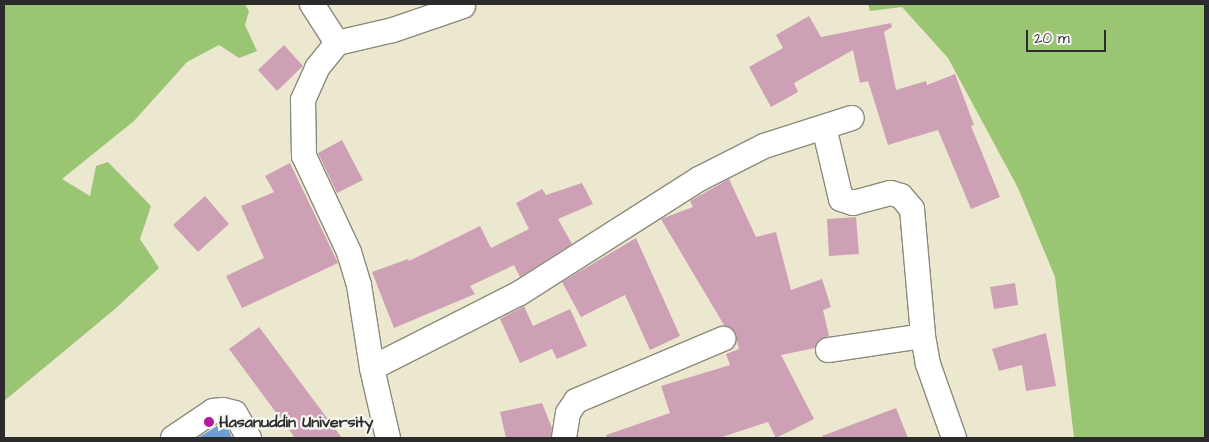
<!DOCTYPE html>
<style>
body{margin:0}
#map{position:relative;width:1209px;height:442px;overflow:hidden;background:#ece8cf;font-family:"Architects Daughter",sans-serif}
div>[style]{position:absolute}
.green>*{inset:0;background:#9ac673}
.water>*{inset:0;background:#6e9ed8}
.building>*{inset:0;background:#cea0b5}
.roads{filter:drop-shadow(1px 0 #8c8a7d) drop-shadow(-1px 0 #8c8a7d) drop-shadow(0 1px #8c8a7d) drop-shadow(0 -1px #8c8a7d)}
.street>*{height:24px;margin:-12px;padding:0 12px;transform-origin:12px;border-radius:12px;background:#fff}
.dots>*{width:14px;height:14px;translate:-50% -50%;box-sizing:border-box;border:2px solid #f6f6f2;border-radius:50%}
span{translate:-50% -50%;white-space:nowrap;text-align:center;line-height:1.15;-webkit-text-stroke:4.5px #f6f6f2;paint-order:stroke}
.poi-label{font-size:16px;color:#2b2b2b;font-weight:700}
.left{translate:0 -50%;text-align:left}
.frame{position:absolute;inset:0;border:5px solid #2b2b2b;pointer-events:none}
.scale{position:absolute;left:1026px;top:30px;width:80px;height:22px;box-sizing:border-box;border:2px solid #2b2b2b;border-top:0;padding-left:6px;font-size:15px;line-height:18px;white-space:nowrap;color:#2b2b2b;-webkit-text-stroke:4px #f6f6f2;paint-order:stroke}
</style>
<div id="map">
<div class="green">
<div style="clip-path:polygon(4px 4px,245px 4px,249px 11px,245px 25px,257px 51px,239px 58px,219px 45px,187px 62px,134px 121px,62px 179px,90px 196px,96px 166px,108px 162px,151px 206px,140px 239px,159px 268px,115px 309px,4px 401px)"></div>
<div style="clip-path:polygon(868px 4px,1205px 4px,1205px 438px,1074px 438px,1055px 277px,1018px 188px,948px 58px,902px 7px,870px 11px)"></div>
</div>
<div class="water">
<div style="clip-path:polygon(225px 421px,232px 438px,198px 438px)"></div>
</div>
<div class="building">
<div style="clip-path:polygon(809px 16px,821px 37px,891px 23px,892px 27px,884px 32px,896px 90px,926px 81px,927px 85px,955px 74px,974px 125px,971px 126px,1000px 197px,971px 209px,938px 130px,888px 145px,868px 81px,860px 83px,853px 50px,794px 83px,798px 92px,771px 107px,749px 67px,783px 48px,776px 35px)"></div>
<div style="clip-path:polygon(284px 45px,303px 66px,277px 91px,258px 70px)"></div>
<div style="clip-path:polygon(342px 140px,363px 180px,337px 193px,318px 153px)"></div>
<div style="clip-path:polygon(290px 163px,338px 263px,242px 308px,226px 276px,264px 258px,241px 206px,274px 192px,265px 176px)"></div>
<div style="clip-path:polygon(729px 179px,756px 237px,776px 232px,791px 290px,822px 279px,831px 307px,823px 310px,829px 336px,819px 340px,815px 348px,781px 355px,814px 419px,776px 438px,768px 422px,719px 438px,607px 438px,606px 435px,670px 413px,661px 386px,730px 365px,726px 354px,739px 349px,735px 333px,724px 325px,661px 219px,693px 207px,690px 201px)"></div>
<div style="clip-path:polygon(582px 183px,593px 204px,558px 219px,572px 244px,520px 277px,514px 265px,470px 286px,475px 294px,394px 328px,372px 272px,408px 259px,409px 261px,480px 226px,491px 248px,529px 229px,516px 203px,542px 189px,546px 195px)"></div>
<div style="clip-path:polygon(205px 196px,229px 224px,198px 252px,173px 225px)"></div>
<div style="clip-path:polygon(856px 217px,859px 254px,829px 256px,827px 219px)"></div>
<div style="clip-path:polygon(636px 238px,680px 336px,650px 350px,625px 295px,581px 317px,562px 282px)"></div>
<div style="clip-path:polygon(1015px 283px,1018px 305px,994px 309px,990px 287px)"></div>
<div style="clip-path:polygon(524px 306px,533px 326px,570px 309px,587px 346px,557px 359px,552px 349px,520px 363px,500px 319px)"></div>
<div style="clip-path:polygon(259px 327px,342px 438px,295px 438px,229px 349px)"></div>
<div style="clip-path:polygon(1046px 333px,1056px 386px,1026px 391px,1022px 365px,999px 371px,992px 349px)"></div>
<div style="clip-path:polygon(542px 403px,552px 428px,551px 438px,506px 438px,500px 412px)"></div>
<div style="clip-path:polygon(896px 408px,908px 438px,823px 438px,822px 436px)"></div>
</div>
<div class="roads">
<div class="street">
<div style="left:312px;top:4px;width:46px;rotate:57.3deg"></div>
<div style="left:824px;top:127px;width:74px;rotate:76.7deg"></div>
<div style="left:841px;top:199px;width:13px;rotate:18deg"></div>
<div style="left:853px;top:203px;width:39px;rotate:-15deg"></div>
<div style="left:891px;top:193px;width:10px;rotate:17deg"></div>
<div style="left:901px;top:196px;width:17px;rotate:50deg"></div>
<div style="left:912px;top:209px;width:127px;rotate:85deg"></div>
<div style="left:923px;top:336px;width:96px;rotate:171.6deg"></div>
<div style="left:923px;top:336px;width:28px;rotate:80deg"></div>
<div style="left:928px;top:364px;width:78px;rotate:70.6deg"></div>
<div style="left:372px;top:368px;width:166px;rotate:-26.9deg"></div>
<div style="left:520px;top:293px;width:212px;rotate:-32.5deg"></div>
<div style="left:699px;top:179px;width:73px;rotate:-26.9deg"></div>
<div style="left:764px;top:146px;width:92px;rotate:-17.7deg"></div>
<div style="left:173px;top:438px;width:48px;rotate:-34deg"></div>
<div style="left:213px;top:411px;width:10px;rotate:-6deg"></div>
<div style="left:223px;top:410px;width:12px;rotate:14deg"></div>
<div style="left:235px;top:413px;width:29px;rotate:61deg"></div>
<div style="left:388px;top:438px;width:72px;rotate:-102.9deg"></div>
<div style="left:372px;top:368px;width:84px;rotate:-98.9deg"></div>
<div style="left:359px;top:285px;width:34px;rotate:-107deg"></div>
<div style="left:349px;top:252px;width:106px;rotate:-115.1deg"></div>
<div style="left:304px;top:156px;width:56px;rotate:-91deg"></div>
<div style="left:303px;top:100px;width:35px;rotate:-66deg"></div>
<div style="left:317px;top:68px;width:32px;rotate:-51deg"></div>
<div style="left:337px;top:43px;width:57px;rotate:-13.1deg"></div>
<div style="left:393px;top:30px;width:74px;rotate:-18.9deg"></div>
<div style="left:564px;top:438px;width:25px;rotate:-81deg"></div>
<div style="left:568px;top:413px;width:14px;rotate:-56deg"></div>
<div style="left:576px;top:401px;width:160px;rotate:-22.9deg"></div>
</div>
</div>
<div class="dots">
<div style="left:209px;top:422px;background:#b5179e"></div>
</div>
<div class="poi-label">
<span class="left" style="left:219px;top:422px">Hasanuddin University</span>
</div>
<div class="frame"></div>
<div class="scale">20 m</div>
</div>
